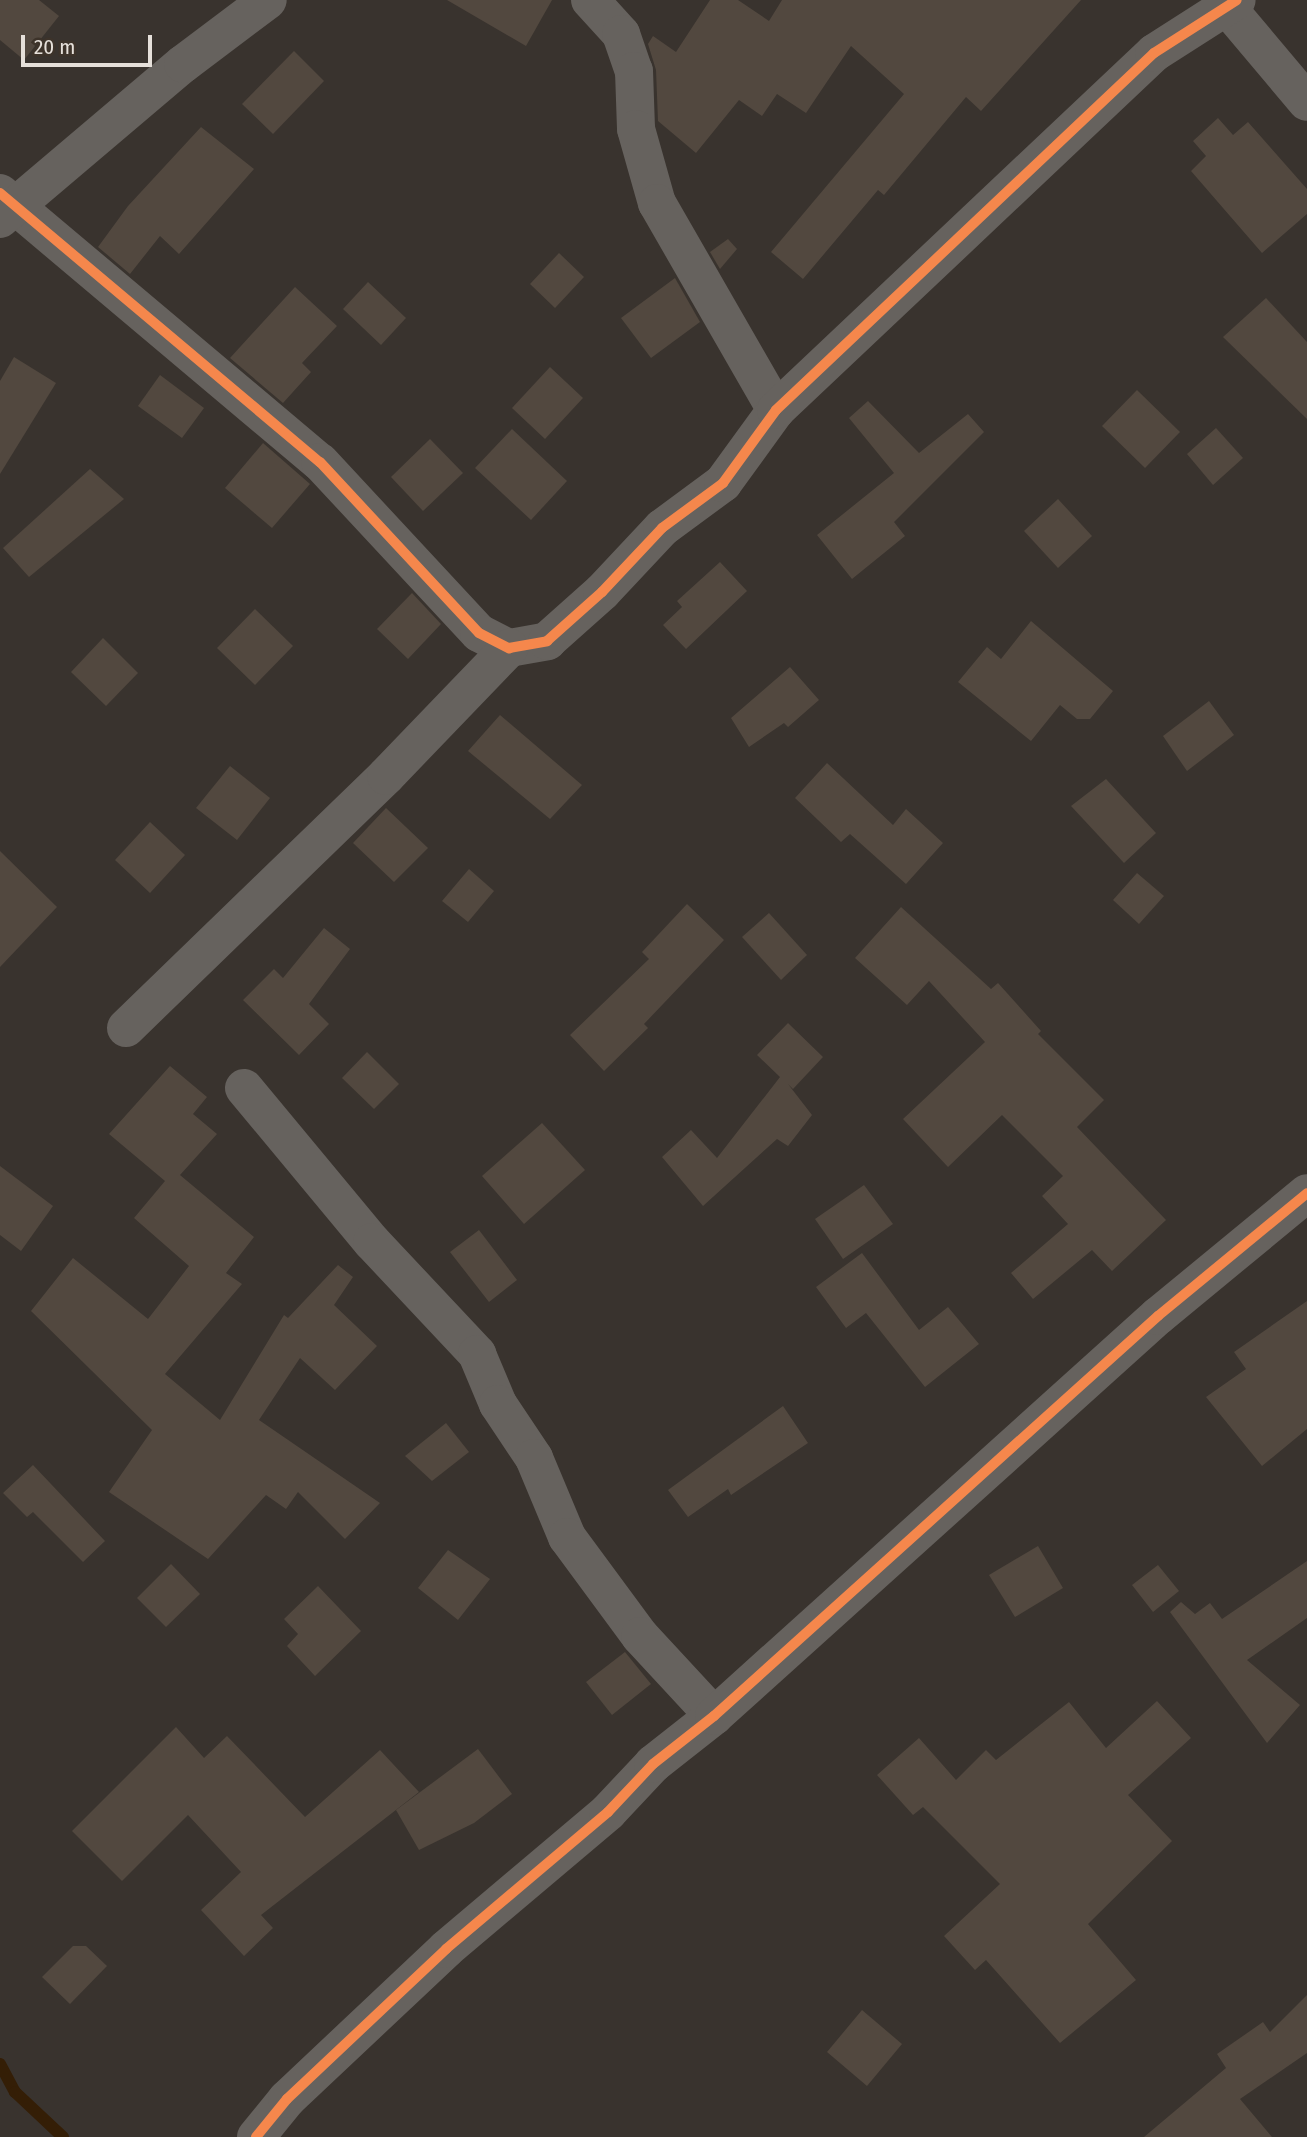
<!DOCTYPE html>
<style>
body{margin:0}
#map{position:relative;width:1307px;height:2137px;overflow:hidden;background:#39332e;font-family:"Fira Sans Condensed",sans-serif}
div>[style]{position:absolute}
.stream>*{height:12px;margin:-6px;padding:0 6px;transform-origin:6px;border-radius:6px;background:#341e06}
.building>*{inset:0;background:#52483f}
.minor>*{height:38px;margin:-19px;padding:0 19px;transform-origin:19px;border-radius:19px;background:#66625e}
.cycleway>*{height:10px;margin:-5px;padding:0 5px;transform-origin:5px;border-radius:5px;background:#f5874c}
span{translate:-50% -50%;white-space:nowrap;text-align:center;line-height:1.15;-webkit-text-stroke:5px #3d332a;paint-order:stroke}
.scale{position:absolute;left:21px;top:35px;width:131px;height:32px;box-sizing:border-box;border:4px solid #e6e0da;border-top:0;padding-left:9px;font-size:21px;line-height:24px;white-space:nowrap;color:#e6e0da;-webkit-text-stroke:5px #3d332a;paint-order:stroke}
</style>
<div id="map">
<div class="stream">
<div style="left:0;top:2064px;width:32px;rotate:62deg"></div>
<div style="left:15px;top:2092px;width:66px;rotate:43.2deg"></div>
</div>
<div class="building">
<div style="clip-path:polygon(0 0,39px 0,59px 16px,24px 60px,0 40px)"></div>
<div style="clip-path:polygon(447px 0,552px 0,526px 46px)"></div>
<div style="clip-path:polygon(710px 0,738px 0,769px 21px,782px 0,1081px 0,981px 111px,966px 97px,884px 195px,878px 190px,803px 279px,771px 252px,904px 94px,851px 46px,806px 113px,777px 94px,762px 116px,739px 100px,696px 153px,658px 121px,656px 70px,648px 44px,653px 36px,676px 52px)"></div>
<div style="clip-path:polygon(294px 51px,324px 81px,273px 134px,242px 104px)"></div>
<div style="clip-path:polygon(1218px 118px,1233px 135px,1248px 122px,1307px 189px,1307px 214px,1262px 253px,1191px 171px,1206px 156px,1193px 141px)"></div>
<div style="clip-path:polygon(201px 127px,254px 169px,179px 254px,160px 236px,130px 274px,98px 247px,128px 206px)"></div>
<div style="clip-path:polygon(728px 239px,737px 249px,720px 269px,710px 252px)"></div>
<div style="clip-path:polygon(559px 253px,584px 277px,555px 308px,530px 284px)"></div>
<div style="clip-path:polygon(675px 278px,700px 322px,651px 358px,621px 318px)"></div>
<div style="clip-path:polygon(368px 282px,406px 318px,381px 345px,343px 309px)"></div>
<div style="clip-path:polygon(295px 287px,337px 326px,302px 363px,311px 372px,283px 403px,230px 358px)"></div>
<div style="clip-path:polygon(1266px 298px,1307px 342px,1307px 419px,1223px 337px)"></div>
<div style="clip-path:polygon(14px 357px,56px 383px,0 474px,0 381px)"></div>
<div style="clip-path:polygon(550px 367px,583px 398px,545px 439px,512px 408px)"></div>
<div style="clip-path:polygon(160px 375px,204px 408px,182px 438px,138px 406px)"></div>
<div style="clip-path:polygon(1137px 390px,1180px 432px,1145px 468px,1102px 426px)"></div>
<div style="clip-path:polygon(868px 401px,919px 453px,968px 414px,984px 432px,894px 522px,905px 536px,852px 579px,817px 535px,894px 473px,849px 418px)"></div>
<div style="clip-path:polygon(1216px 428px,1243px 458px,1213px 485px,1187px 454px)"></div>
<div style="clip-path:polygon(512px 429px,567px 481px,531px 520px,475px 468px)"></div>
<div style="clip-path:polygon(430px 439px,463px 473px,423px 511px,391px 477px)"></div>
<div style="clip-path:polygon(263px 443px,310px 484px,272px 528px,225px 488px)"></div>
<div style="clip-path:polygon(90px 469px,124px 499px,29px 577px,3px 548px)"></div>
<div style="clip-path:polygon(1058px 499px,1092px 536px,1058px 568px,1024px 531px)"></div>
<div style="clip-path:polygon(720px 562px,747px 591px,686px 649px,663px 625px,682px 607px,677px 601px)"></div>
<div style="clip-path:polygon(412px 593px,441px 624px,408px 659px,377px 629px)"></div>
<div style="clip-path:polygon(255px 609px,293px 646px,255px 685px,217px 648px)"></div>
<div style="clip-path:polygon(1031px 621px,1113px 691px,1090px 719px,1077px 719px,1060px 705px,1031px 741px,958px 682px,987px 647px,1001px 659px)"></div>
<div style="clip-path:polygon(103px 638px,138px 673px,106px 706px,71px 672px)"></div>
<div style="clip-path:polygon(790px 667px,819px 700px,788px 727px,784px 723px,749px 747px,731px 718px)"></div>
<div style="clip-path:polygon(1209px 701px,1234px 735px,1187px 771px,1163px 736px)"></div>
<div style="clip-path:polygon(500px 715px,582px 785px,550px 819px,468px 751px)"></div>
<div style="clip-path:polygon(827px 763px,893px 825px,906px 809px,943px 843px,906px 884px,850px 834px,841px 842px,795px 798px)"></div>
<div style="clip-path:polygon(230px 766px,270px 798px,237px 840px,196px 808px)"></div>
<div style="clip-path:polygon(1106px 779px,1156px 833px,1124px 863px,1071px 806px)"></div>
<div style="clip-path:polygon(386px 808px,428px 848px,394px 882px,353px 843px)"></div>
<div style="clip-path:polygon(150px 822px,185px 855px,150px 893px,115px 860px)"></div>
<div style="clip-path:polygon(0 851px,57px 907px,0 967px)"></div>
<div style="clip-path:polygon(469px 869px,494px 891px,468px 922px,442px 901px)"></div>
<div style="clip-path:polygon(1137px 873px,1164px 896px,1139px 924px,1113px 900px)"></div>
<div style="clip-path:polygon(687px 904px,724px 940px,644px 1024px,648px 1028px,604px 1071px,570px 1035px,649px 959px,642px 952px)"></div>
<div style="clip-path:polygon(901px 907px,991px 989px,998px 983px,1041px 1031px,1038px 1034px,1104px 1100px,1077px 1127px,1166px 1220px,1112px 1271px,1092px 1250px,1033px 1299px,1011px 1273px,1068px 1224px,1042px 1196px,1063px 1176px,1002px 1115px,948px 1167px,903px 1119px,985px 1042px,929px 981px,907px 1005px,855px 958px)"></div>
<div style="clip-path:polygon(769px 913px,807px 955px,781px 980px,742px 937px)"></div>
<div style="clip-path:polygon(324px 928px,350px 949px,309px 1004px,329px 1024px,299px 1055px,243px 1000px,274px 969px,283px 978px)"></div>
<div style="clip-path:polygon(788px 1023px,823px 1057px,793px 1089px,788px 1084px,812px 1115px,788px 1146px,777px 1139px,703px 1206px,662px 1157px,691px 1130px,717px 1158px,780px 1077px,757px 1055px)"></div>
<div style="clip-path:polygon(367px 1052px,399px 1084px,374px 1109px,342px 1078px)"></div>
<div style="clip-path:polygon(170px 1066px,207px 1097px,193px 1114px,217px 1134px,180px 1175px,254px 1237px,226px 1273px,242px 1284px,165px 1374px,220px 1420px,284px 1315px,288px 1318px,338px 1265px,353px 1277px,334px 1305px,377px 1346px,335px 1390px,300px 1358px,259px 1420px,380px 1503px,345px 1539px,298px 1492px,286px 1509px,266px 1495px,208px 1559px,109px 1492px,152px 1430px,31px 1311px,73px 1258px,148px 1319px,189px 1266px,134px 1218px,165px 1181px,109px 1134px)"></div>
<div style="clip-path:polygon(542px 1123px,585px 1170px,524px 1224px,482px 1176px)"></div>
<div style="clip-path:polygon(0 1166px,53px 1206px,21px 1251px,0 1235px)"></div>
<div style="clip-path:polygon(864px 1185px,893px 1224px,843px 1259px,815px 1219px)"></div>
<div style="clip-path:polygon(479px 1230px,517px 1280px,489px 1302px,450px 1252px)"></div>
<div style="clip-path:polygon(862px 1253px,919px 1330px,948px 1307px,979px 1344px,925px 1387px,866px 1313px,846px 1328px,816px 1287px)"></div>
<div style="clip-path:polygon(1307px 1301px,1307px 1429px,1262px 1466px,1206px 1397px,1246px 1369px,1234px 1352px)"></div>
<div style="clip-path:polygon(783px 1406px,808px 1443px,731px 1495px,728px 1489px,688px 1517px,668px 1490px)"></div>
<div style="clip-path:polygon(446px 1423px,469px 1452px,432px 1481px,405px 1456px)"></div>
<div style="clip-path:polygon(33px 1465px,105px 1541px,83px 1562px,33px 1512px,27px 1517px,3px 1493px)"></div>
<div style="clip-path:polygon(1038px 1546px,1063px 1588px,1015px 1617px,989px 1575px)"></div>
<div style="clip-path:polygon(448px 1550px,490px 1579px,458px 1620px,418px 1588px)"></div>
<div style="clip-path:polygon(1307px 1561px,1307px 1618px,1247px 1660px,1300px 1705px,1267px 1743px,1170px 1612px,1181px 1602px,1195px 1614px,1210px 1603px,1222px 1619px)"></div>
<div style="clip-path:polygon(171px 1564px,200px 1594px,166px 1627px,137px 1598px)"></div>
<div style="clip-path:polygon(1158px 1565px,1179px 1591px,1153px 1612px,1132px 1585px)"></div>
<div style="clip-path:polygon(318px 1586px,361px 1631px,315px 1676px,287px 1646px,298px 1634px,284px 1619px)"></div>
<div style="clip-path:polygon(625px 1652px,651px 1684px,612px 1715px,586px 1682px)"></div>
<div style="clip-path:polygon(1157px 1701px,1191px 1738px,1128px 1795px,1172px 1841px,1088px 1924px,1136px 1980px,1060px 2043px,986px 1960px,975px 1970px,944px 1936px,1000px 1884px,923px 1807px,913px 1815px,877px 1775px,919px 1738px,956px 1780px,986px 1750px,996px 1760px,1069px 1702px,1106px 1748px)"></div>
<div style="clip-path:polygon(176px 1727px,204px 1758px,227px 1736px,305px 1817px,380px 1750px,419px 1792px,261px 1915px,273px 1928px,244px 1956px,201px 1910px,241px 1872px,188px 1815px,122px 1881px,72px 1831px)"></div>
<div style="clip-path:polygon(478px 1749px,512px 1794px,474px 1823px,419px 1850px,396px 1810px)"></div>
<div style="clip-path:polygon(73px 1946px,86px 1946px,107px 1966px,70px 2004px,42px 1977px)"></div>
<div style="clip-path:polygon(1307px 1995px,1307px 2053px,1240px 2099px,1272px 2137px,1144px 2137px,1226px 2068px,1217px 2054px,1263px 2022px,1270px 2032px)"></div>
<div style="clip-path:polygon(862px 2010px,902px 2044px,867px 2086px,827px 2052px)"></div>
</div>
<div class="minor">
<div style="left:590px;top:0;width:46px;rotate:47.6deg"></div>
<div style="left:621px;top:34px;width:39px;rotate:71deg"></div>
<div style="left:634px;top:71px;width:58px;rotate:88deg"></div>
<div style="left:636px;top:129px;width:77px;rotate:74.2deg"></div>
<div style="left:657px;top:203px;width:239px;rotate:60.1deg"></div>
<div style="left:1221px;top:0;width:133px;rotate:49.9deg"></div>
<div style="left:0;top:193px;width:418px;rotate:40.1deg"></div>
<div style="left:320px;top:462px;width:233px;rotate:47.1deg"></div>
<div style="left:479px;top:633px;width:34px;rotate:27deg"></div>
<div style="left:509px;top:648px;width:39px;rotate:-10deg"></div>
<div style="left:547px;top:641px;width:74px;rotate:-41.7deg"></div>
<div style="left:602px;top:592px;width:88px;rotate:-46.8deg"></div>
<div style="left:662px;top:528px;width:76px;rotate:-36.4deg"></div>
<div style="left:723px;top:483px;width:90px;rotate:-54deg"></div>
<div style="left:776px;top:410px;width:520px;rotate:-43.36deg"></div>
<div style="left:1154px;top:53px;width:98px;rotate:-32.6deg"></div>
<div style="left:0;top:219px;width:240px;rotate:-40.3deg"></div>
<div style="left:183px;top:64px;width:106px;rotate:-37deg"></div>
<div style="left:126px;top:1028px;width:362px;rotate:-44.1deg"></div>
<div style="left:386px;top:776px;width:178px;rotate:-46.1deg"></div>
<div style="left:244px;top:1088px;width:200px;rotate:50.3deg"></div>
<div style="left:372px;top:1242px;width:154px;rotate:46.8deg"></div>
<div style="left:477px;top:1354px;width:54px;rotate:67.2deg"></div>
<div style="left:498px;top:1404px;width:65px;rotate:56.3deg"></div>
<div style="left:534px;top:1458px;width:86px;rotate:67.3deg"></div>
<div style="left:567px;top:1537px;width:123px;rotate:53.6deg"></div>
<div style="left:640px;top:1636px;width:109px;rotate:47.2deg"></div>
<div style="left:256px;top:2137px;width:49px;rotate:-50.8deg"></div>
<div style="left:287px;top:2099px;width:219px;rotate:-43.3deg"></div>
<div style="left:446px;top:1949px;width:212px;rotate:-40.2deg"></div>
<div style="left:608px;top:1812px;width:66px;rotate:-46.8deg"></div>
<div style="left:653px;top:1764px;width:78px;rotate:-38.2deg"></div>
<div style="left:714px;top:1716px;width:598px;rotate:-42.02deg"></div>
<div style="left:1158px;top:1316px;width:193px;rotate:-39.5deg"></div>
</div>
<div class="cycleway">
<div style="left:0;top:193px;width:418px;rotate:40.1deg"></div>
<div style="left:320px;top:462px;width:233px;rotate:47.1deg"></div>
<div style="left:479px;top:633px;width:34px;rotate:27deg"></div>
<div style="left:509px;top:648px;width:39px;rotate:-10deg"></div>
<div style="left:547px;top:641px;width:74px;rotate:-41.7deg"></div>
<div style="left:602px;top:592px;width:88px;rotate:-46.8deg"></div>
<div style="left:662px;top:528px;width:76px;rotate:-36.4deg"></div>
<div style="left:723px;top:483px;width:90px;rotate:-54deg"></div>
<div style="left:776px;top:410px;width:520px;rotate:-43.36deg"></div>
<div style="left:1154px;top:53px;width:98px;rotate:-32.6deg"></div>
<div style="left:256px;top:2137px;width:49px;rotate:-50.8deg"></div>
<div style="left:287px;top:2099px;width:219px;rotate:-43.3deg"></div>
<div style="left:446px;top:1949px;width:212px;rotate:-40.2deg"></div>
<div style="left:608px;top:1812px;width:66px;rotate:-46.8deg"></div>
<div style="left:653px;top:1764px;width:78px;rotate:-38.2deg"></div>
<div style="left:714px;top:1716px;width:598px;rotate:-42.02deg"></div>
<div style="left:1158px;top:1316px;width:193px;rotate:-39.5deg"></div>
</div>
<div class="scale">20 m</div>
</div>
